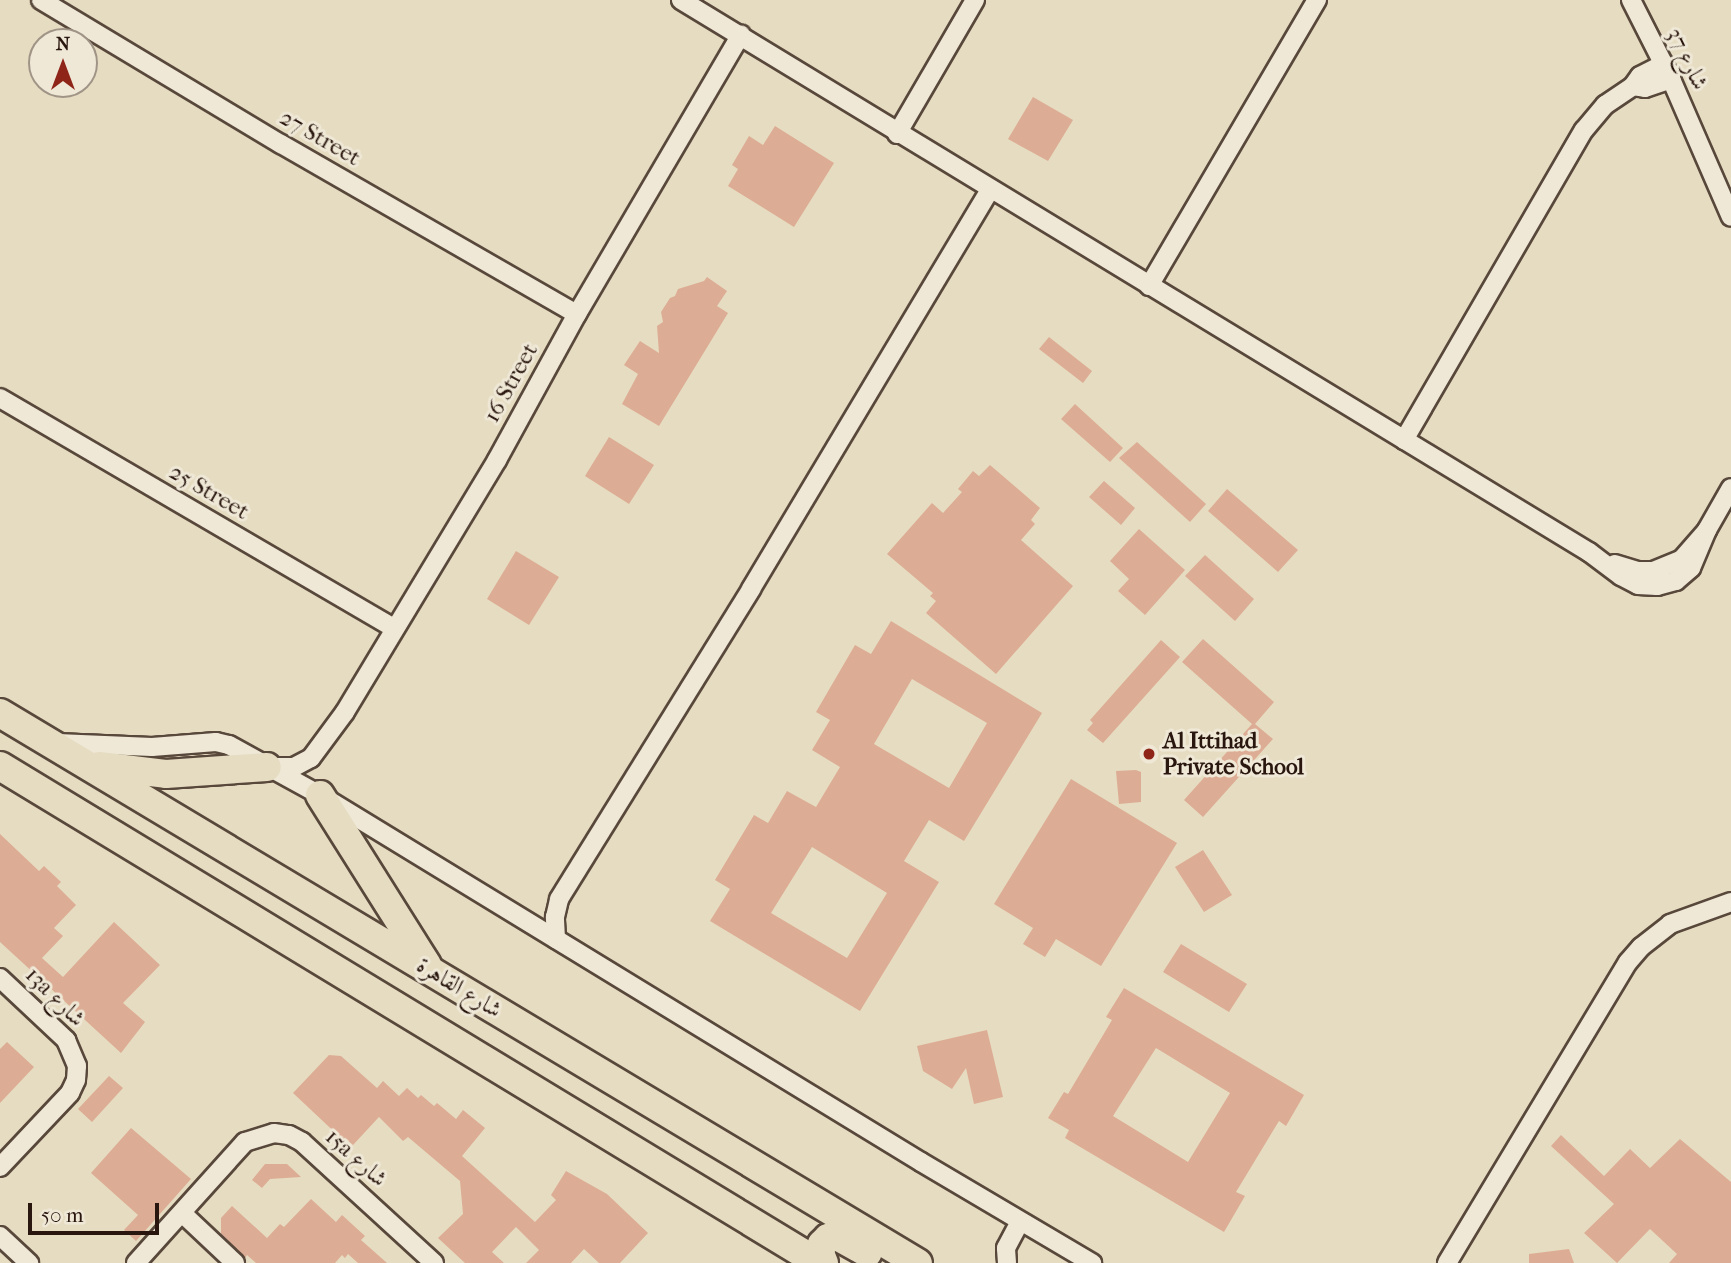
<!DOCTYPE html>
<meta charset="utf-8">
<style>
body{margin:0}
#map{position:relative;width:1731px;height:1263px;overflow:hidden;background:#e6dcc1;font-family:"IM FELL French Canon",Amiri,serif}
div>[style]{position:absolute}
.building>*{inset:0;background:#dcad94}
.roads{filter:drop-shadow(2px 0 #58483b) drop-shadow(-2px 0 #58483b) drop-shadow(0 2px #58483b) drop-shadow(0 -2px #58483b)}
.minor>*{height:18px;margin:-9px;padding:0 9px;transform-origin:9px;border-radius:9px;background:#efe8d7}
.primary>*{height:28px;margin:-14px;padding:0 14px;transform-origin:14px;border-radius:14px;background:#e6dcc1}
.dots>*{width:19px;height:19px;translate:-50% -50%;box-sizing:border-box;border:4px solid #efe8d7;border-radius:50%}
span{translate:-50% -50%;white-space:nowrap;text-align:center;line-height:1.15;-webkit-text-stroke:6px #efe8d7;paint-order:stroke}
.street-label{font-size:23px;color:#29160e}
.poi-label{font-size:23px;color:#29160e;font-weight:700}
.left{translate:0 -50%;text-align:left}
.north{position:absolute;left:28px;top:28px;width:70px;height:70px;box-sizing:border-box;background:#efe8d7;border:2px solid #a09487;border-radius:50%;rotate:0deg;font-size:19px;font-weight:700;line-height:28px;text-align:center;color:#29160e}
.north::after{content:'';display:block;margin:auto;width:24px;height:32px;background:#8f2418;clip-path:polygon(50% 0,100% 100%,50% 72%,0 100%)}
.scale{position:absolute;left:28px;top:1203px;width:131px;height:32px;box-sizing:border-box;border:4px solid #29160e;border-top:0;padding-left:9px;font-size:21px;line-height:24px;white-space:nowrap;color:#29160e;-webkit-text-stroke:5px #efe8d7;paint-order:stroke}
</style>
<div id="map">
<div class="building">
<div style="clip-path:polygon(1033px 97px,1073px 120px,1048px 161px,1008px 139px)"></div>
<div style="clip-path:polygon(775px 126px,834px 163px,794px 227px,728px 186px,738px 169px,732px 165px,749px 136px,763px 145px)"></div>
<div style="clip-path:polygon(707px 277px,727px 291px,717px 306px,728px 313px,659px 426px,622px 404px,638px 374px,624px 365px,640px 341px,659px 353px,657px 326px,663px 322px,661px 312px,670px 298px,675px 296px,678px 289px,704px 281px)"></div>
<div style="clip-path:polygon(1049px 337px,1092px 371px,1083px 383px,1039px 349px)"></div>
<div style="clip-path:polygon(1075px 404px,1123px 448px,1110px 462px,1061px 419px)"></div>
<div style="clip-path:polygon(609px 437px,654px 465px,629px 504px,585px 476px)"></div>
<div style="clip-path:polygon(1137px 442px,1206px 504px,1190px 522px,1119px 458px)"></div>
<div style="clip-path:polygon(990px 465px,1040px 508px,1031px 520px,1035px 524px,1021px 540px,1073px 586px,996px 674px,926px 613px,936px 601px,930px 596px,933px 593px,887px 554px,932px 503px,943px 513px,962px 492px,958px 489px,973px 471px,979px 476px)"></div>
<div style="clip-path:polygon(1104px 481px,1135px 508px,1121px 525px,1089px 497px)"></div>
<div style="clip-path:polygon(1227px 489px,1298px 550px,1278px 572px,1208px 511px)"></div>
<div style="clip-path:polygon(1139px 529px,1185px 570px,1145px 615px,1118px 591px,1129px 579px,1110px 561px)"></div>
<div style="clip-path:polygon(516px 551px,559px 577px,529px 625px,487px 599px)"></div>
<div style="clip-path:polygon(1205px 555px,1254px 599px,1235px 621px,1185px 576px)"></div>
<div style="clip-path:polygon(evenodd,891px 621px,1042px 713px,964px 841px,929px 820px,904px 861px,939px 882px,860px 1011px,710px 921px,730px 889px,715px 880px,754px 815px,768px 823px,787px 791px,816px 807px,840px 767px,812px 750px,830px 720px,816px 712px,855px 645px,871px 654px,891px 621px,912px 679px,987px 723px,949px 788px,874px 744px,912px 679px,891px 621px,812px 847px,887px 893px,847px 958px,771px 913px,812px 847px)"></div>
<div style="clip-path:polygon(1203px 639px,1274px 702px,1255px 724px,1273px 739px,1203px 817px,1184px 800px,1252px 724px,1182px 662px)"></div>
<div style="clip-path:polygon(1161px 640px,1180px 657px,1103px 743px,1087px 730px,1093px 723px,1090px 720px)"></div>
<div style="clip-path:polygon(1136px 770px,1141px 772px,1141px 802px,1119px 804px,1116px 771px)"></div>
<div style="clip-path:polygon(1071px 779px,1177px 843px,1101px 966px,1056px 939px,1045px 957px,1023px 944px,1033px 928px,994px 904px)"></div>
<div style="clip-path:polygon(0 834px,39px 871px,44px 866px,61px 882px,57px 886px,76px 905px,54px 928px,63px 936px,42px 958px,63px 977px,114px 922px,160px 965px,123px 1003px,145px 1022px,121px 1053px,0 942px)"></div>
<div style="clip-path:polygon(1203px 850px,1232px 895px,1204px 912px,1175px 867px)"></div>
<div style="clip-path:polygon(1181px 944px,1247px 984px,1229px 1012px,1163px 972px)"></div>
<div style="clip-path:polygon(evenodd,1124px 988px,1304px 1095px,1286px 1126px,1279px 1121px,1236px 1192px,1245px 1196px,1224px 1232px,1065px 1138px,1069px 1130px,1048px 1118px,1064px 1092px,1068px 1094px,1112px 1020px,1106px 1017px,1124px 988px,1156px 1048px,1230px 1093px,1188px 1162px,1113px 1116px,1156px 1048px)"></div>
<div style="clip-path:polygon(987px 1030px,1003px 1097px,974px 1104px,966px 1068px,952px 1089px,923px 1071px,917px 1046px)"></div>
<div style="clip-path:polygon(7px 1042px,34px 1067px,0 1103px,0 1049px)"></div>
<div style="clip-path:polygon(329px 1055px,341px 1056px,377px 1088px,383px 1081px,399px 1096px,407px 1088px,418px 1098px,421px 1095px,434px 1106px,437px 1103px,456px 1119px,463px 1110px,485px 1128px,462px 1156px,535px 1222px,556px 1200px,551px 1195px,566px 1171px,607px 1194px,648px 1233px,620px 1263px,599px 1263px,584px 1249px,571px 1263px,526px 1263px,539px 1250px,516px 1227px,492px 1252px,504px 1263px,465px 1263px,438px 1238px,463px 1214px,460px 1181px,408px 1137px,403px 1141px,379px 1117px,353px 1145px,345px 1138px,343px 1140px,293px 1093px)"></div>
<div style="clip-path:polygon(109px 1076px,123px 1088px,92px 1122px,78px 1109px)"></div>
<div style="clip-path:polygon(131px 1128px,191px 1179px,136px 1241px,124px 1230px,138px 1215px,91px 1173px)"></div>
<div style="clip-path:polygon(1561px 1135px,1604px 1176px,1630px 1149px,1650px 1168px,1680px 1139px,1731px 1182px,1731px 1263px,1669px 1263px,1677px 1254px,1650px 1229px,1617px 1263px,1584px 1233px,1614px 1204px,1551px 1146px)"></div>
<div style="clip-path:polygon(265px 1164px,287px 1164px,301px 1177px,270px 1179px,262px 1188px,252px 1180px)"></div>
<div style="clip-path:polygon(311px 1199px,336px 1222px,342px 1215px,365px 1236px,361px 1240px,387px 1263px,358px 1263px,348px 1254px,345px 1258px,342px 1255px,335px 1263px,256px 1263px,247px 1255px,245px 1258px,221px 1234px,221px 1218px,232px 1206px,267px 1238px,280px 1224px,284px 1227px)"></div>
<div style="clip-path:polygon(1569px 1249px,1574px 1263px,1529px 1263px,1529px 1254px)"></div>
</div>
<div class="roads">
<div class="minor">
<div style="left:41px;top:0;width:280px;rotate:31deg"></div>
<div style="left:281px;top:144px;width:341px;rotate:29.9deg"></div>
<div style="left:681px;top:0;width:1063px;rotate:31.3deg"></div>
<div style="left:1589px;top:552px;width:40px;rotate:37deg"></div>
<div style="left:1621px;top:576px;width:19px;rotate:28deg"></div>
<div style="left:1638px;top:585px;width:19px;rotate:3deg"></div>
<div style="left:1657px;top:586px;width:20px;rotate:-15deg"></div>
<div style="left:1676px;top:581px;width:20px;rotate:-41deg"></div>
<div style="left:1691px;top:568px;width:41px;rotate:-67.2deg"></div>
<div style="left:1631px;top:0;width:89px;rotate:63.1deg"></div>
<div style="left:1671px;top:79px;width:150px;rotate:66.5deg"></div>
<div style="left:1633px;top:86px;width:12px;rotate:9deg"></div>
<div style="left:1645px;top:88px;width:28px;rotate:-19deg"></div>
<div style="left:897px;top:134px;width:155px;rotate:-59.8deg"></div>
<div style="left:1149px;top:286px;width:332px;rotate:-59.6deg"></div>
<div style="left:0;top:398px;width:455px;rotate:30.3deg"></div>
<div style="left:1404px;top:440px;width:358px;rotate:-59.9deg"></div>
<div style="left:1584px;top:130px;width:33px;rotate:-50deg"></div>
<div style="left:1605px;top:105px;width:34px;rotate:-34deg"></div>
<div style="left:1633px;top:86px;width:12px;rotate:-55deg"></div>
<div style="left:1640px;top:76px;width:27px;rotate:-27deg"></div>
<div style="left:1615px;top:564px;width:24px;rotate:17deg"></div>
<div style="left:1638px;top:571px;width:15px"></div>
<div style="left:1653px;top:571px;width:31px;rotate:-22deg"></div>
<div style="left:1682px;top:559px;width:38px;rotate:-49deg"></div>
<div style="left:1707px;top:530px;width:48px;rotate:-60.3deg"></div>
<div style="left:57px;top:743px;width:95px;rotate:2.4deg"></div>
<div style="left:152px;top:747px;width:64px;rotate:-4.5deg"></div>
<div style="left:216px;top:742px;width:13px;rotate:13deg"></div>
<div style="left:229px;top:745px;width:104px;rotate:28.8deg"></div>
<div style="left:320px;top:795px;width:704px;rotate:31.41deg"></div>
<div style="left:921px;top:1162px;width:199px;rotate:30.6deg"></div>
<div style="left:270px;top:767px;width:24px"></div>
<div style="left:294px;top:767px;width:19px;rotate:-28deg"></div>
<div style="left:311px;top:758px;width:57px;rotate:-53.5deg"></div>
<div style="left:345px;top:712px;width:294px;rotate:-58.9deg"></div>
<div style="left:497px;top:460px;width:166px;rotate:-61.3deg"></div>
<div style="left:577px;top:314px;width:324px;rotate:-59.6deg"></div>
<div style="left:556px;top:939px;width:22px;rotate:-93deg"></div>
<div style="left:555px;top:917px;width:18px;rotate:-77deg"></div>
<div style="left:559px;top:899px;width:365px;rotate:-58.2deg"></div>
<div style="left:751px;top:589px;width:465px;rotate:-59.1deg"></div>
<div style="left:0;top:978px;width:91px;rotate:43.2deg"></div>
<div style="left:66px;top:1040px;width:28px;rotate:67deg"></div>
<div style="left:77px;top:1066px;width:14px;rotate:94deg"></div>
<div style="left:76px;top:1080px;width:14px;rotate:115deg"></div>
<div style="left:70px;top:1093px;width:102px;rotate:133.4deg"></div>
<div style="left:182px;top:1213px;width:73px;rotate:43.3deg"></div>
<div style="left:0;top:1236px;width:40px;rotate:43deg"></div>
<div style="left:136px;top:1263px;width:163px;rotate:-48deg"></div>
<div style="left:245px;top:1142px;width:30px;rotate:-17deg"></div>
<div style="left:274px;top:1133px;width:15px;rotate:8deg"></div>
<div style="left:289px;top:1135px;width:15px;rotate:28deg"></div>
<div style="left:302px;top:1142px;width:179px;rotate:42.5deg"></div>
<div style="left:1007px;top:1263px;width:15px;rotate:-94deg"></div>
<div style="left:1006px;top:1248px;width:30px;rotate:-62deg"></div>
<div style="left:1447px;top:1263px;width:351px;rotate:-59deg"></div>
<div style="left:1628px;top:962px;width:20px;rotate:-49deg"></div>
<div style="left:1641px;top:947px;width:37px;rotate:-38deg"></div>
<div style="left:1670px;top:924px;width:65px;rotate:-19.8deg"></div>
</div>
<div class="primary">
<div style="left:0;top:713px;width:1070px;rotate:30.93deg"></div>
<div style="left:0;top:766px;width:958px;rotate:31.25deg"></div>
<div style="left:99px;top:766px;width:67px;rotate:6.8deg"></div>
<div style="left:166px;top:774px;width:101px;rotate:-4deg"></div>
<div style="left:320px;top:795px;width:201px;rotate:57.8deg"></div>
<div style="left:824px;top:1263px;width:11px;rotate:-112deg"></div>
<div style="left:820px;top:1253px;width:9px;rotate:-77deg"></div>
<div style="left:822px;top:1244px;width:8px;rotate:-45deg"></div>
<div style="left:828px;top:1238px;width:9px;rotate:-13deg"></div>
<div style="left:837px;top:1236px;width:35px;rotate:29deg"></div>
</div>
</div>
<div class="dots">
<div style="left:1149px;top:754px;background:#8f2418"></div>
</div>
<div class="street-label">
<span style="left:1687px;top:59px;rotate:64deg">شارع 37</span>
<span style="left:320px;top:138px;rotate:30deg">27 Street</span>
<span style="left:511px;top:383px;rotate:-61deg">16 Street</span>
<span style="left:209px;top:492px;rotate:30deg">25 Street</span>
<span style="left:459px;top:988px;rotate:31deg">شارع القاهرة</span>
<span style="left:55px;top:997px;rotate:45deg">13a شارع</span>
<span style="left:356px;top:1158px;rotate:42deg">15a شارع</span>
</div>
<div class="poi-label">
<span class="left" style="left:1163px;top:754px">Al Ittihad<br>Private School</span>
</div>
<div class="north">N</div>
<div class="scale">50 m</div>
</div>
